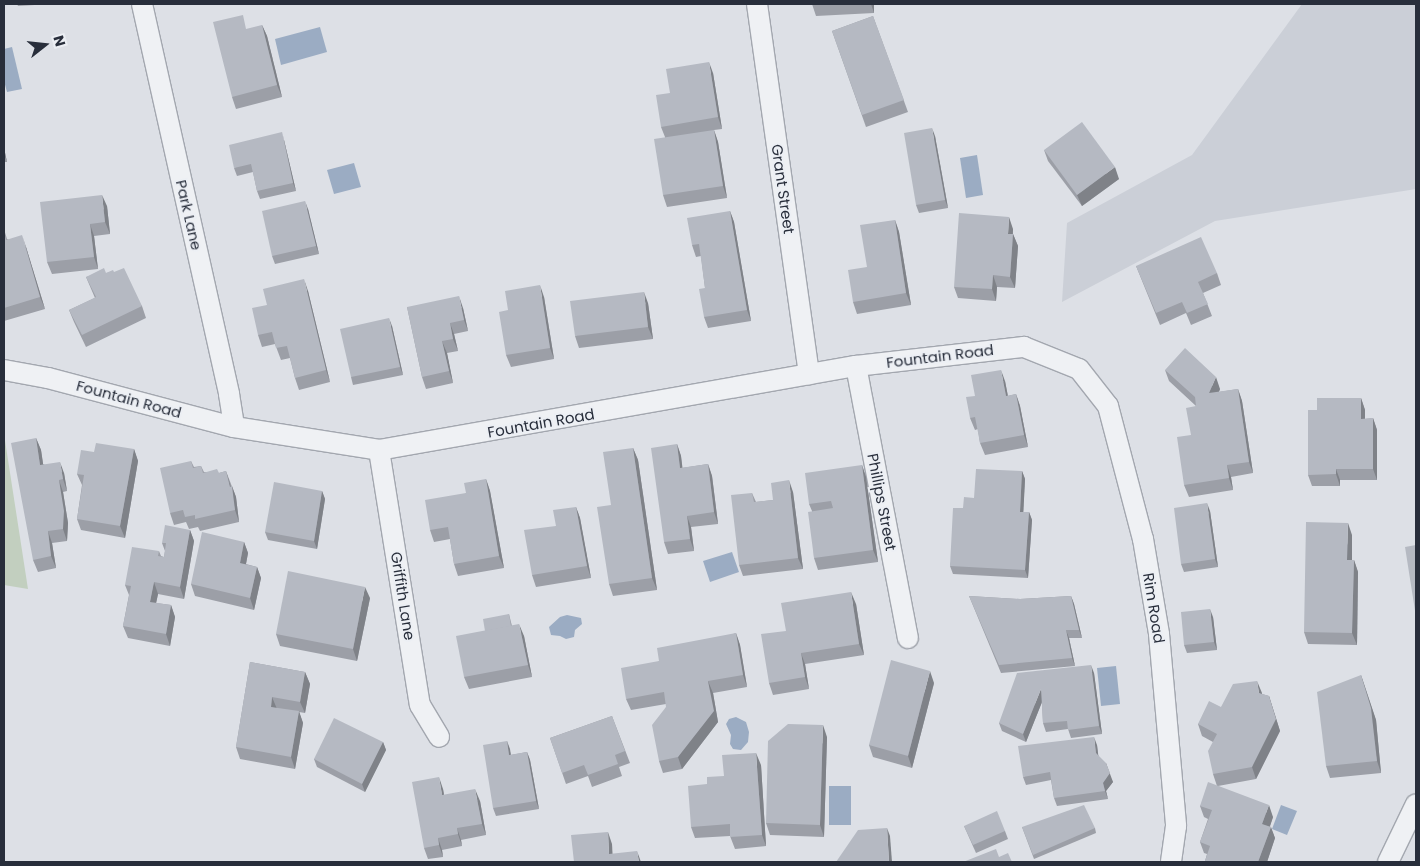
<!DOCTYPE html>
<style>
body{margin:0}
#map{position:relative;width:1420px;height:866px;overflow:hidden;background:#dde0e6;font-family:Poppins,sans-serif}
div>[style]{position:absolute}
.built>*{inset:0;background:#cbcfd7}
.green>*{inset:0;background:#c2cfbf}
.water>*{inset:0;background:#9bacc3}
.roads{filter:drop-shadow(1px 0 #a3a7af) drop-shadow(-1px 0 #a3a7af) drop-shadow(0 1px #a3a7af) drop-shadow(0 -1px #a3a7af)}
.street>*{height:20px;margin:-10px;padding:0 10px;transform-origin:10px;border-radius:10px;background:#eff1f4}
.wall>*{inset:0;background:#9c9fa7}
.shaded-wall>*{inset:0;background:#7f8288}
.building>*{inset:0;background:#b5b9c2}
span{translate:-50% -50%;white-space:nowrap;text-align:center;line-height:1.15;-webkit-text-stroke:4px #eceff4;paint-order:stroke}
.street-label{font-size:15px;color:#282e3b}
.frame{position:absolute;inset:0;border:5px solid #282e3b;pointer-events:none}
.north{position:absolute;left:20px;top:20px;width:50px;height:50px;-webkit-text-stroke:4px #eceff4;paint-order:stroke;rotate:74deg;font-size:14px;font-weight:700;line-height:20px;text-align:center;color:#282e3b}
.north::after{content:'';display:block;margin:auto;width:18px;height:22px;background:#282e3b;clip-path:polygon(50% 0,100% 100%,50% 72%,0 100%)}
</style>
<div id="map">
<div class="built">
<div style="clip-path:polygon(1302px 4px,1416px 4px,1416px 189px,1215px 221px,1062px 302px,1067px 223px,1192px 155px)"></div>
</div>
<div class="green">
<div style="clip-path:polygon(4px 434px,28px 589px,4px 585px)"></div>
</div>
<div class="water">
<div style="clip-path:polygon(320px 27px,327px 52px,281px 65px,275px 39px)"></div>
<div style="clip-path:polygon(12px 47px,22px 89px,7px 92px,4px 81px,4px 49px)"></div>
<div style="clip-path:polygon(977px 155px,983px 195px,966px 198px,960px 158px)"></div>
<div style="clip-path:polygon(354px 163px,361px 187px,334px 194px,327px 170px)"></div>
<div style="clip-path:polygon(732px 552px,739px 572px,710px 582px,703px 561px)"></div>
<div style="clip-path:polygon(567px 615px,581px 618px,582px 624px,575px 630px,574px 637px,566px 639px,560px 636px,551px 635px,549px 627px,560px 617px)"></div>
<div style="clip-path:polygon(1116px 666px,1120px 704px,1101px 706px,1097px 668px)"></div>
<div style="clip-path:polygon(736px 717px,746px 722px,749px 732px,748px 742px,741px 750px,733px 749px,730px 744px,731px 735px,726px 724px,729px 719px)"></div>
<div style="clip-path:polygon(829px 786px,851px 786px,851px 825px,829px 825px)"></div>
<div style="clip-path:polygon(1281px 805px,1297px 811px,1287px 835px,1272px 829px)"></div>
</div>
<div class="roads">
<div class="street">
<div style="left:142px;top:4px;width:400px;rotate:77.4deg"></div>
<div style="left:229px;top:394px;width:33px;rotate:81deg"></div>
<div style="left:757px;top:4px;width:374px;rotate:82deg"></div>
<div style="left:856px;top:366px;width:277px;rotate:79.2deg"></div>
<div style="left:4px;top:370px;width:45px;rotate:10.3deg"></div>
<div style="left:48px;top:378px;width:192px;rotate:14.8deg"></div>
<div style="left:234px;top:427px;width:147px;rotate:9deg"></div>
<div style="left:379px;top:450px;width:484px;rotate:-10deg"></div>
<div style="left:856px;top:366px;width:169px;rotate:-6.5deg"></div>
<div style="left:1024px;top:347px;width:59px;rotate:21.8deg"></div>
<div style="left:1079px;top:369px;width:47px;rotate:51.9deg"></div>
<div style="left:1108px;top:406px;width:138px;rotate:75.3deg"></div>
<div style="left:1143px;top:539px;width:96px;rotate:80.4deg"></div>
<div style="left:1159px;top:634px;width:193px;rotate:84.9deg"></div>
<div style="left:1176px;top:826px;width:36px;rotate:98deg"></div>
<div style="left:379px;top:450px;width:258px;rotate:80.9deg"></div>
<div style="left:420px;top:705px;width:37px;rotate:59deg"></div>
<div style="left:1388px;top:862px;width:64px;rotate:-64.2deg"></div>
</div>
</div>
<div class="wall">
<div style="clip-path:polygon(17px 4px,51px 4px,18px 6px)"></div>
<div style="clip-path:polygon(812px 4px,874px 4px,874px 13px,816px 16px)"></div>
<div style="clip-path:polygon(873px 16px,908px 112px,866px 127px,832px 31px)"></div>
<div style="clip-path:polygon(262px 25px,267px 36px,282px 97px,236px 109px,232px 97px)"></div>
<div style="clip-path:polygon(713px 73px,722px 129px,714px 130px,718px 142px,727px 198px,667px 207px,663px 195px,665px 137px,661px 127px,670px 93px)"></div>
<div style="clip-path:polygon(935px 136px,948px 208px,919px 213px,916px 205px)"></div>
<div style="clip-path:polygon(284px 140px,296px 191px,260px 199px,257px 191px,253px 172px,237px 176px,234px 168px)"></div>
<div style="clip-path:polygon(4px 148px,7px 162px,4px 162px)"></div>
<div style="clip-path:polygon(1044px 150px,1119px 179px,1082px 206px,1048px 161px)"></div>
<div style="clip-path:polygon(107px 206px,110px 234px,94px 236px,98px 269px,52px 274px,47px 262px)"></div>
<div style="clip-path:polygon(308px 209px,319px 254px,275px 264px,272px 256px)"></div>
<div style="clip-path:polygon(730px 211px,734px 222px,751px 321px,708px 328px,704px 317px,705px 288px,701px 256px,696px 257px,692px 245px)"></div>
<div style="clip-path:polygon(895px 220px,899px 232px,911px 305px,857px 314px,853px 302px,867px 267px)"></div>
<div style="clip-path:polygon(4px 229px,7px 239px,26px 247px,45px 309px,4px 321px)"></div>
<div style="clip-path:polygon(1013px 229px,1013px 234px,1018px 246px,1015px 288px,997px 287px,996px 301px,958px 298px,954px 287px)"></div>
<div style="clip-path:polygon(1136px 266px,1217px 273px,1221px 285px,1203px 293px,1212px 316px,1191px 325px,1186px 313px,1160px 325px)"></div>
<div style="clip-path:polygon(114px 272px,142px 306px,146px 318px,86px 347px,74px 322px,69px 310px,95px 298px,86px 277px,106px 273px)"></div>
<div style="clip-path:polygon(308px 291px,330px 382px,299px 390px,295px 378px,290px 358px,281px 360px,275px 344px,262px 347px,258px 335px,267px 305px)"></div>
<div style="clip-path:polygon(544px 297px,554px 359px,511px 367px,506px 355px,508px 310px)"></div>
<div style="clip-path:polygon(648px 303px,653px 339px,579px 348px,575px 336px)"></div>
<div style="clip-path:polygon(407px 307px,463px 308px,468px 331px,454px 334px,458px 351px,447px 353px,453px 383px,426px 389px,422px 377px)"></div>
<div style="clip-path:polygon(392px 326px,403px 375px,353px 385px,351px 377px)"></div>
<div style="clip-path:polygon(1165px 370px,1220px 389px,1219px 392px,1238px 389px,1242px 401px,1253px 473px,1231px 477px,1233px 490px,1189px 497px,1184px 485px,1191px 435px,1196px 406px,1169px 381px)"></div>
<div style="clip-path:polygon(1005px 381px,1008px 396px,1016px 394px,1020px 406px,1028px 447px,985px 455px,980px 443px,978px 429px,975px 430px,970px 418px,975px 396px)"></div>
<div style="clip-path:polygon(1361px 398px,1365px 410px,1365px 419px,1373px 418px,1377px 430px,1377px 480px,1340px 480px,1340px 486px,1312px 486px,1308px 475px,1317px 410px)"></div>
<div style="clip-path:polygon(36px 438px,41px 450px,43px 464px,64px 473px,67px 491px,63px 492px,68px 523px,67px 541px,52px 543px,56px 568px,38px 572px,33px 560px)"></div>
<div style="clip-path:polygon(677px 444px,681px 456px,682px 468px,708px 464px,712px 476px,718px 524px,691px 527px,694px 551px,668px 554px,664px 542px)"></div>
<div style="clip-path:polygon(633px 448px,638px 460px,657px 590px,613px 596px,609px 584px,611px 505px)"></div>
<div style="clip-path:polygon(134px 449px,138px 461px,125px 538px,81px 530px,77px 519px,82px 485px,77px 474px,94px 452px)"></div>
<div style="clip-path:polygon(191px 461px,194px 467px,201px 466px,204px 472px,219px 473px,226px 471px,236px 497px,239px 522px,200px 531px,198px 527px,189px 529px,186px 522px,174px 525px,170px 513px)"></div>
<div style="clip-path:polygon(862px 465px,866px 477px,878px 562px,818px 570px,814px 558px,812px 511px,809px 504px)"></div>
<div style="clip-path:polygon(1022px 471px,1025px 479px,1023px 512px,1029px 512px,1032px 520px,1028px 578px,953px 574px,950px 566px,963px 508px,974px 498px)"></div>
<div style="clip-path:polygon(486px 479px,490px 491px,504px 568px,458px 576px,454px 564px,450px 539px,434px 542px,430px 530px,466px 493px)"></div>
<div style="clip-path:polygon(322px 491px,325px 499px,317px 549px,268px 540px,265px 532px)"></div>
<div style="clip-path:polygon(793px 492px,803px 569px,743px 576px,739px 565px,752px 493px,756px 502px,773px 500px)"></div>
<div style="clip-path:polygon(576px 507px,580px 518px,591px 578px,536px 587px,532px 575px,556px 526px)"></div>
<div style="clip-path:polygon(1210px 511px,1218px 567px,1184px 572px,1181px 564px)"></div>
<div style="clip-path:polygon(190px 530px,194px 541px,184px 599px,158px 594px,156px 603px,171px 605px,175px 617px,170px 646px,128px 638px,123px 626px,129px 595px,125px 585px,159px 551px,161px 556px,164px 557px,165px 551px,162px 543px)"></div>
<div style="clip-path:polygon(1352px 535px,1352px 560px,1354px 560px,1358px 572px,1357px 645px,1308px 644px,1304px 632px)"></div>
<div style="clip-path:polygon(244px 542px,248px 553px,246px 564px,257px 567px,261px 578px,254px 610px,195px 596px,191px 584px)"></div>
<div style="clip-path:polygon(969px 596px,1020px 599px,1071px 596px,1074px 604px,1082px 638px,1069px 638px,1075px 666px,1001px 673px)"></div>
<div style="clip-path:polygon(370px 598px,357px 661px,280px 646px,276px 634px)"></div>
<div style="clip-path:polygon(856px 604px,864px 655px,805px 664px,809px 689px,773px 695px,769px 683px,786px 631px)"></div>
<div style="clip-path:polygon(509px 614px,512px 626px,524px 636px,532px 677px,469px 689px,464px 677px,485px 631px)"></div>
<div style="clip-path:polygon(1213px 617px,1217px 650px,1187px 653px,1184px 645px)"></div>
<div style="clip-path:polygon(736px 633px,740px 645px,747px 687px,713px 693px,718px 722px,682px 769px,663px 773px,659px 761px,666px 707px,666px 704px,631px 710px,626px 699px,659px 661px)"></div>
<div style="clip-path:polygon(250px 662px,305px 672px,310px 684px,305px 713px,299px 712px,303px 723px,295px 769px,240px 759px,236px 747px)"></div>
<div style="clip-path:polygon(1094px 673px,1102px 734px,1071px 738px,1068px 729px,1046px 732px,1043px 723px,1042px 702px,1026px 742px,1002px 731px,999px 723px)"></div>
<div style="clip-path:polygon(1361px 675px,1376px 720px,1381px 773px,1330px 778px,1326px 766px)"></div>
<div style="clip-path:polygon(934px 683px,912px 768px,873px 757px,869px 745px)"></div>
<div style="clip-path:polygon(1262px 694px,1269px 696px,1280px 731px,1256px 779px,1218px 786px,1273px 817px,1270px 826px,1275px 838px,1267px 862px,1205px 862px,1205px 861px,1207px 854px,1204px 853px,1200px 842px,1208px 819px,1204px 817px,1200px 806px,1217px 786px,1213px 774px,1213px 742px,1202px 736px,1198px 724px,1221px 707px)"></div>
<div style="clip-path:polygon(612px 716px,630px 763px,619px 767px,622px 776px,592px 787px,588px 776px,566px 784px,550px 738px)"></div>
<div style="clip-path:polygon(827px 737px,824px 837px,770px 835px,766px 823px)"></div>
<div style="clip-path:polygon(507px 741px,511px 755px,527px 752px,530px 760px,539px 809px,496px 816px,493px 808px)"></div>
<div style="clip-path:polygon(383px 742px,386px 750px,365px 792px,317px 767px,314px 759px)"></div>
<div style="clip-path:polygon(1097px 745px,1098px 755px,1113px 782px,1106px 791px,1108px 799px,1057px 806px,1054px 798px,1051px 780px,1026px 785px,1023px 777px)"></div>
<div style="clip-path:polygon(761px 765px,766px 846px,735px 849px,730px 836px,695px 838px,691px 827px,707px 784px)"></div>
<div style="clip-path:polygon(443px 789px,444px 795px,480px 801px,486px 835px,461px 840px,462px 846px,442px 850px,443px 857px,428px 859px,424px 848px)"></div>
<div style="clip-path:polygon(964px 826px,1005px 831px,1008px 839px,976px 853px)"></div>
<div style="clip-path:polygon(1022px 827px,1095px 828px,1096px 833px,1034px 859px)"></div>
</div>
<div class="shaded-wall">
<div style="clip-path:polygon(871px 4px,874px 4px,874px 13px)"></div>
<div style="clip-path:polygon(262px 25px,267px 36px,282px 97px,277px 85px)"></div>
<div style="clip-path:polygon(709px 62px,713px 73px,722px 129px,718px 117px)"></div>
<div style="clip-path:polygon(932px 128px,935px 136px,948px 208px,945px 200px)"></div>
<div style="clip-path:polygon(714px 130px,718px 142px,727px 198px,723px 186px)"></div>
<div style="clip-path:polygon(282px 132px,284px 140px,296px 191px,293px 183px)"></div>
<div style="clip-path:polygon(4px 148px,7px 162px,4px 154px)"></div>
<div style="clip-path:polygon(1115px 167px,1119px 179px,1082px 206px,1077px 195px)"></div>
<div style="clip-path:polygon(102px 195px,107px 206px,110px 234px,105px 222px)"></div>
<div style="clip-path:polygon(305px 201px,308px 209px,319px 254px,316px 246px)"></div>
<div style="clip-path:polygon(730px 211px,734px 222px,751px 321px,747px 310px)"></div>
<div style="clip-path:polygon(1009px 217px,1013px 229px,1012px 245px,1008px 234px)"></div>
<div style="clip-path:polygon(895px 220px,899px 232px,911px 305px,906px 293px)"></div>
<div style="clip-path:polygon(90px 224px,94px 236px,98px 269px,94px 257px)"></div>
<div style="clip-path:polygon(1013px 234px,1018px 246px,1015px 288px,1010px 277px)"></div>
<div style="clip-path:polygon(22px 235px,26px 247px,45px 309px,40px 297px)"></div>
<div style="clip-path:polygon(993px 275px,997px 287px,996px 301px,992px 289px)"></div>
<div style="clip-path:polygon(304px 279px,308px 291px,330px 382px,326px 370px)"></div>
<div style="clip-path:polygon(540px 285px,544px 297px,554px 359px,550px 348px)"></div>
<div style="clip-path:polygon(644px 292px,648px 303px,653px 339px,648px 327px)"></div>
<div style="clip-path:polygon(459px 296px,463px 308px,468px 331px,464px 320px)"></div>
<div style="clip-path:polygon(389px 318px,392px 326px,403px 375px,400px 367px)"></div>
<div style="clip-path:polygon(450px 323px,454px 334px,458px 351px,453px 339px)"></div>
<div style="clip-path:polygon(442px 341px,447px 353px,453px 383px,449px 371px)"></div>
<div style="clip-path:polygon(1001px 370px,1005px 381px,1010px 408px,1006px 396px)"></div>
<div style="clip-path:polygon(1216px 377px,1220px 389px,1213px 405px,1209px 393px)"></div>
<div style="clip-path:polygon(1238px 389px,1242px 401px,1253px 473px,1249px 462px)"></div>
<div style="clip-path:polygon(1016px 394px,1020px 406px,1028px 447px,1024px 435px)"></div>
<div style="clip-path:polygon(1361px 398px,1365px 410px,1365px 430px,1361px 419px)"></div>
<div style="clip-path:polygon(1373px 418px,1377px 430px,1377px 480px,1373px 469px)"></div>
<div style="clip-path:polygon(36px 438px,41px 450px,45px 477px,40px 465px)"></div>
<div style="clip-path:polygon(677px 444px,681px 456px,684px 480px,680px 468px)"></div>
<div style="clip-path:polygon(633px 448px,638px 460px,657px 590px,652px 578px)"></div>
<div style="clip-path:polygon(134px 449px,138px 461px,125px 538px,120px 526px)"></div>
<div style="clip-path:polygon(60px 462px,64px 473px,67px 491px,63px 479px)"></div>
<div style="clip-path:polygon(708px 464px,712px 476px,718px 524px,714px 512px)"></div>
<div style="clip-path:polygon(862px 465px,866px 477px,878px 562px,873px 550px)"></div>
<div style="clip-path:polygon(1227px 465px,1231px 477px,1233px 490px,1229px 478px)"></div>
<div style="clip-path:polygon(1336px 469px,1340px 480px,1340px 486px,1336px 474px)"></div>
<div style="clip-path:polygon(226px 471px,232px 491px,232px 486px,236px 497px,239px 522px,235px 510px)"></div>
<div style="clip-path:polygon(1022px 471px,1025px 479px,1023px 520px,1020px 512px)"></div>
<div style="clip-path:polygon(486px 479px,490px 491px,504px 568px,499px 556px)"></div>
<div style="clip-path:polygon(59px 480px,63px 492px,68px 523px,67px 541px,63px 529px)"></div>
<div style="clip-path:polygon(789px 480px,793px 492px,803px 569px,798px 558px)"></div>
<div style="clip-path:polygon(322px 491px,325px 499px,317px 549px,314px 541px)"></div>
<div style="clip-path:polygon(1207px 503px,1210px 511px,1218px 567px,1215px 559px)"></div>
<div style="clip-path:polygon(576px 507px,580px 518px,591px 578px,587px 566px)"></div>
<div style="clip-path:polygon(1029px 512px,1032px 520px,1028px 578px,1025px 570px)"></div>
<div style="clip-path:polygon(687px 516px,691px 527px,694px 551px,690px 539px)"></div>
<div style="clip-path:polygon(1348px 523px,1352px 535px,1352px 572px,1347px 560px)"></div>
<div style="clip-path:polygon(190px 530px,194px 541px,184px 599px,180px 587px)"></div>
<div style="clip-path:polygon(48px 531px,52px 543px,56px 568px,51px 556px)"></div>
<div style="clip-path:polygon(244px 542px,248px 553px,244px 574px,240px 563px)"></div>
<div style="clip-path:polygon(1354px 560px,1358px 572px,1357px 645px,1352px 633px)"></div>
<div style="clip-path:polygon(257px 567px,261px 578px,254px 610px,250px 598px)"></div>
<div style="clip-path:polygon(154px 582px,158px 594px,154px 613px,150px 602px)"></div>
<div style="clip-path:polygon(365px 587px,370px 598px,357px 661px,353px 649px)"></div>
<div style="clip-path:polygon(851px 592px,856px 604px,864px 655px,859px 644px)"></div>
<div style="clip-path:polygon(1071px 596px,1074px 604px,1082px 638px,1079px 630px)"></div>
<div style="clip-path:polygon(171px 605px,175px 617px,170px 646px,166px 634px)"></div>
<div style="clip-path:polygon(1210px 609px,1213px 617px,1217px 650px,1214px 642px)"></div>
<div style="clip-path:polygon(519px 624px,524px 636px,532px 677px,528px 665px)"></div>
<div style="clip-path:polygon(1066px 630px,1069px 638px,1075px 666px,1072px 658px)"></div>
<div style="clip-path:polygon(736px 633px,740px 645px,747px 687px,743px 675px)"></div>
<div style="clip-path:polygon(801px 653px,805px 664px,809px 689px,805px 677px)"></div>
<div style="clip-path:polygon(1091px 665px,1094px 673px,1102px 734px,1099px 726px)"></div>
<div style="clip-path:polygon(930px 671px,934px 683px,912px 768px,908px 756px)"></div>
<div style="clip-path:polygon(305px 672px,310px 684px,305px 713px,300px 702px)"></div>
<div style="clip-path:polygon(1361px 675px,1376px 720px,1381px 773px,1377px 761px)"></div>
<div style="clip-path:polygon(708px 681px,713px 693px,718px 722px,682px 769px,678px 757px)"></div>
<div style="clip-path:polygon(1257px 681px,1262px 693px,1263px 705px,1259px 693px)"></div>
<div style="clip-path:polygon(1041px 689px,1044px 697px,1026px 742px,1023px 734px)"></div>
<div style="clip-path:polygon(1269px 696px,1280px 731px,1256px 779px,1252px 767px)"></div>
<div style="clip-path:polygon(272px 697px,277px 709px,271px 707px)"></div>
<div style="clip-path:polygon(299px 711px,303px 723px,295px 769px,291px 757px)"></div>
<div style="clip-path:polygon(823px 725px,827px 737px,824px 837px,820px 825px)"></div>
<div style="clip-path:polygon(1094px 737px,1097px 745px,1099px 761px,1096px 753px)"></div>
<div style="clip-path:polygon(507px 741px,510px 749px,512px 763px,509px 755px)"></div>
<div style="clip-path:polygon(383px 742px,386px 750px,365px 792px,362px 784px)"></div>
<div style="clip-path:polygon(527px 752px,530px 760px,539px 809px,536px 801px)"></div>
<div style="clip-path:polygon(756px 753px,761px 765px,766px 846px,762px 835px)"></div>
<div style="clip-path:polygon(1106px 763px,1113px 782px,1106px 791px,1108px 799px,1105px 791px,1103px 783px)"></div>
<div style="clip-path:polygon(439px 777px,443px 789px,446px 807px,442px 795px)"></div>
<div style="clip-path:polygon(475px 789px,480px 801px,486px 835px,482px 824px)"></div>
<div style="clip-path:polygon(1269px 805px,1273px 817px,1267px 835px,1262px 824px)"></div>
<div style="clip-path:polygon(1271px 827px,1275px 838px,1267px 862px,1258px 862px)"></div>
<div style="clip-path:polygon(457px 828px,461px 840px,462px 846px,458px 834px)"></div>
<div style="clip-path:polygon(887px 828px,890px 836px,892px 862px,889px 862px)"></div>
<div style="clip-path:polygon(608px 832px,612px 844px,613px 862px,609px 854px)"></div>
<div style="clip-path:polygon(438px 838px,442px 850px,443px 857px,439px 845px)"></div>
<div style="clip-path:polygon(637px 851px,641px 862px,639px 862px)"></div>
</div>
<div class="building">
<div style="clip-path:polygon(243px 15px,246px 29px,262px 25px,277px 85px,232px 97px,213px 22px)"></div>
<div style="clip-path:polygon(873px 16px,904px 100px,862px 115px,832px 31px)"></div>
<div style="clip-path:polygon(709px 62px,718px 117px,661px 127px,656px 95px,670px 93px,666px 69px)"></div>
<div style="clip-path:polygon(1082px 122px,1115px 167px,1077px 195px,1044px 150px)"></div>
<div style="clip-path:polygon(932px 128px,945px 200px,916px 205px,904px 133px)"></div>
<div style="clip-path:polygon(714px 130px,723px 186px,663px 195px,654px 139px)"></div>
<div style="clip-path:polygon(282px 132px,293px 183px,257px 191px,251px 164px,234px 168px,229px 145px)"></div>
<div style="clip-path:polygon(102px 195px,105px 222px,90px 224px,94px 257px,47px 262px,40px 202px)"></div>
<div style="clip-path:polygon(305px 201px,316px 246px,272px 256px,262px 211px)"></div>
<div style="clip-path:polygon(730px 211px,747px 310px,704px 317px,699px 289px,705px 288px,699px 244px,692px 245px,687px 218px)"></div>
<div style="clip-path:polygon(959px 213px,1009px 217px,1008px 234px,1013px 234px,1010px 277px,993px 275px,992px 289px,954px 287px)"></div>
<div style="clip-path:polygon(895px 220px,906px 293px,853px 302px,848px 270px,867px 267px,860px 225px)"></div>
<div style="clip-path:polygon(4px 232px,6px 240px,22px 235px,40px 297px,4px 308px)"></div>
<div style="clip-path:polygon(1201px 237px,1217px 273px,1198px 282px,1208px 304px,1187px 313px,1182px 302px,1156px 313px,1136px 266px)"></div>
<div style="clip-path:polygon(104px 268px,106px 273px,113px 270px,114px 272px,124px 268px,142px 306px,82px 335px,69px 310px,96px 297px,86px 277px)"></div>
<div style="clip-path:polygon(304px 279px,326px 370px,295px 378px,287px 346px,276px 348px,272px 332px,258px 335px,252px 308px,267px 305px,263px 289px)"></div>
<div style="clip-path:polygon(540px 285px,550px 348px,506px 355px,499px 312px,508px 310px,505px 291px)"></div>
<div style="clip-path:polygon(644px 292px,648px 327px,575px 336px,570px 301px)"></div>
<div style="clip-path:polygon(459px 296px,464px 320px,450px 323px,453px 339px,442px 341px,449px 371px,422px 377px,407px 307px)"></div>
<div style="clip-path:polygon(389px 318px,400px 367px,351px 377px,340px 329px)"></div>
<div style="clip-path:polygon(1185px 348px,1216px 377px,1209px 393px,1238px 389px,1249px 462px,1227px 465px,1229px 478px,1184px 485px,1177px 437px,1191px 435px,1186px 408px,1196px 406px,1195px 397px,1165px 370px)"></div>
<div style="clip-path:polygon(1001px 370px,1006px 396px,1016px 394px,1024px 435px,980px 443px,975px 417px,970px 418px,966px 397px,975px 396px,971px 375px)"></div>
<div style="clip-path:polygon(1317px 398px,1361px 398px,1361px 419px,1373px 418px,1373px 469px,1336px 469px,1336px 474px,1308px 475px,1308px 410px,1317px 410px)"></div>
<div style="clip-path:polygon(36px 438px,40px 465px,60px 462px,63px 479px,59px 480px,64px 511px,63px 529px,48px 531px,51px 556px,33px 560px,11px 443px)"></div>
<div style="clip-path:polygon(96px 443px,134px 449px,120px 526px,77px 519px,84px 475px,77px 474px,81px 450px,94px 452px)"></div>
<div style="clip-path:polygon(677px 444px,680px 468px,708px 464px,714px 512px,687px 516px,690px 539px,664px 542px,651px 448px)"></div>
<div style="clip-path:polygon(633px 448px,652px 578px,609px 584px,597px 507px,611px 505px,603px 452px)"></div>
<div style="clip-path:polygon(191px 461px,193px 468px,201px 466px,203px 473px,217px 469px,219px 473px,226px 471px,230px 487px,232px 486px,235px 510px,195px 519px,195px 515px,185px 517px,183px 510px,170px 513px,160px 468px)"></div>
<div style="clip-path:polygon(862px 465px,873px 550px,814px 558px,808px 512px,833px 508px,831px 501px,809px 504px,805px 473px)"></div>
<div style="clip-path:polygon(976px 469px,1022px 471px,1020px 512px,1029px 512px,1025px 570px,950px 566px,953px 508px,963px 508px,964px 497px,974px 498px)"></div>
<div style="clip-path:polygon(486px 479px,499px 556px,454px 564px,448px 527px,430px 530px,425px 500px,466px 493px,464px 483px)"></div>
<div style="clip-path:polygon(789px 480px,798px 558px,739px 565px,731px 495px,752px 493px,754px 502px,773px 500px,771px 483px)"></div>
<div style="clip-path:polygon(274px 482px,322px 491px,314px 541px,265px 532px)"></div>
<div style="clip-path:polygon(1207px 503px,1215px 559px,1181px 564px,1174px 508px)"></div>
<div style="clip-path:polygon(576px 507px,587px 566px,532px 575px,524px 530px,556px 526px,553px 510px)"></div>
<div style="clip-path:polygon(1306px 522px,1348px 523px,1347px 560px,1354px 560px,1352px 633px,1304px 632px)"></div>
<div style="clip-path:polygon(165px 525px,190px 530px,180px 587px,154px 582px,150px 602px,171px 605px,166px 634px,123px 626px,131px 586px,125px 585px,132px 547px,159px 551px,158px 556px,164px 557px,166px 543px,162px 543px)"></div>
<div style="clip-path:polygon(202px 532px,244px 542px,240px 563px,257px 567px,250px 598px,191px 584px)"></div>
<div style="clip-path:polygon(1416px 545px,1416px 617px,1405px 547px)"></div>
<div style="clip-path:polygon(288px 571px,365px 587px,353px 649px,276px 634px)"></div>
<div style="clip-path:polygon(851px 592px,859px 644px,801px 653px,805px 677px,769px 683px,761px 634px,786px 631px,781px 603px)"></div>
<div style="clip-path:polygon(969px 596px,1020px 599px,1071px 596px,1079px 630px,1066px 630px,1072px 658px,999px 665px)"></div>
<div style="clip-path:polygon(1210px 609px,1214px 642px,1184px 645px,1181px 612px)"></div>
<div style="clip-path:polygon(509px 614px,511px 626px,485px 631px,483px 619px)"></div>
<div style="clip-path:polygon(519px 624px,528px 665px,464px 677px,456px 636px)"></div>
<div style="clip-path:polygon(736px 633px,743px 675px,708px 681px,714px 711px,678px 757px,659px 761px,652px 725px,666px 707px,664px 692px,626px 699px,621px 668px,659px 661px,657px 648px)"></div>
<div style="clip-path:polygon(891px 660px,930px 671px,908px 756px,869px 745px)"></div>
<div style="clip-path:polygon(250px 662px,305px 672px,300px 702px,272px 697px,271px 707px,299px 711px,291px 757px,236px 747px)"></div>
<div style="clip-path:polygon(1091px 665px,1099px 726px,1068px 730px,1067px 721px,1043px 723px,1041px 689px,1023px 734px,999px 723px,1017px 673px)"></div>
<div style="clip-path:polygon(1361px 675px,1371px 708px,1377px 761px,1326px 766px,1317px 692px)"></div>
<div style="clip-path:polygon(1257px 681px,1259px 693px,1269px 696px,1276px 719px,1252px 767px,1213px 774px,1208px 751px,1217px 734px,1198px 724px,1209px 701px,1221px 707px,1233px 684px)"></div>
<div style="clip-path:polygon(612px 716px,625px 751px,615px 755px,618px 764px,588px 775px,584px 765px,562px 773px,550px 738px)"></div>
<div style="clip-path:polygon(334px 718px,383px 742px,362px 784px,314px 759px)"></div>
<div style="clip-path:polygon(788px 724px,823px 725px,820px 825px,766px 823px,768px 741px)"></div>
<div style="clip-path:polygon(1094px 737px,1096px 753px,1106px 763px,1110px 773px,1103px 783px,1105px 791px,1054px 798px,1050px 772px,1023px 777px,1018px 746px)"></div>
<div style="clip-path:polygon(507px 741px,509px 755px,527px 752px,536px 801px,493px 808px,483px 745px)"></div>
<div style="clip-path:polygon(756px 753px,762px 835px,730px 837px,730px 824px,691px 827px,688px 786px,707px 784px,707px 777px,724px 776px,722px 755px)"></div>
<div style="clip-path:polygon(439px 777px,442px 795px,475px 789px,482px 824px,457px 828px,458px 834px,438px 838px,439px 845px,424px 848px,412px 782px)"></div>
<div style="clip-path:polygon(1208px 782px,1269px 805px,1262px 824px,1271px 827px,1258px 862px,1209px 862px,1205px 861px,1210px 846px,1200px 842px,1212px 810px,1200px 806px)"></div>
<div style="clip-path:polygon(1084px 805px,1095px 828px,1033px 855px,1022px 827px)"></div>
<div style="clip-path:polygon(997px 811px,1005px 831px,973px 845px,964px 826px)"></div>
<div style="clip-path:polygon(887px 828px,889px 862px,836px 862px,858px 830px)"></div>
<div style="clip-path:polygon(608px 832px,609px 854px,637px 851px,639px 862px,574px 862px,571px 835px)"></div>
<div style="clip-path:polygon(996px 849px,999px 857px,1008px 853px,1012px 862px,963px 862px)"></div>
</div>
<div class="street-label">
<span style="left:783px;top:189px;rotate:82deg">Grant Street</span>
<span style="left:189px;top:215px;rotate:77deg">Park Lane</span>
<span style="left:940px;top:356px;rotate:-7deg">Fountain Road</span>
<span style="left:129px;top:399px;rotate:15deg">Fountain Road</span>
<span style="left:541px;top:423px;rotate:-10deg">Fountain Road</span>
<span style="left:882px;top:502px;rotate:79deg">Phillips Street</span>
<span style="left:403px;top:596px;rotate:81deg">Griffith Lane</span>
<span style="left:1154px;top:608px;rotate:81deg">Rim Road</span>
</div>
<div class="frame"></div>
<div class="north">N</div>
</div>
